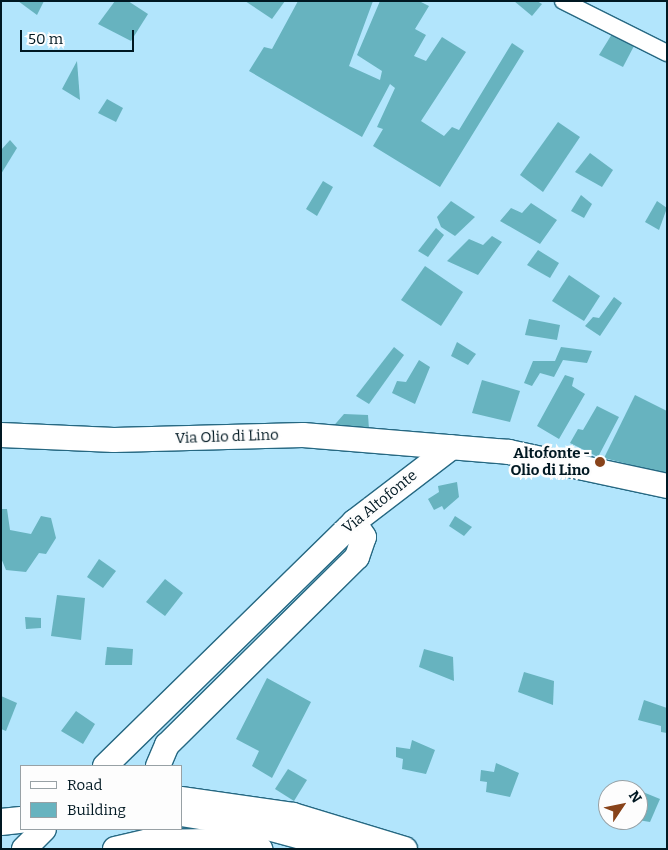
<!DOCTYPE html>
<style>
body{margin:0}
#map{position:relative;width:668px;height:850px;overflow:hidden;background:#b2e5fc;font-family:Bitter,serif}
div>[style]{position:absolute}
.building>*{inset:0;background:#67b3bf}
.roads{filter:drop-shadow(1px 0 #266882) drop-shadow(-1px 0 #266882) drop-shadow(0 1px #266882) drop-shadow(0 -1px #266882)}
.street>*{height:16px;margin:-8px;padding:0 8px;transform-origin:8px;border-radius:8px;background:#fff}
.secondary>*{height:24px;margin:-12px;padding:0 12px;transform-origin:12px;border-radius:12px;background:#fff}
.primary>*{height:26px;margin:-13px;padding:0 13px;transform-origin:13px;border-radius:13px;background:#fff}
.dots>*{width:14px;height:14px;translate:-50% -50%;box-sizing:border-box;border:2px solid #fdfdfd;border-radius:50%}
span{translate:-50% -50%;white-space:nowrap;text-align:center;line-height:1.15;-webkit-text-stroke:5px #fdfdfd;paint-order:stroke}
.street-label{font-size:15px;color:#001822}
.poi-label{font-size:15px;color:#001822;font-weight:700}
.right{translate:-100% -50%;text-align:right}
.frame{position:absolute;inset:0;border:2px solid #001822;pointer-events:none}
.legend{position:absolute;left:20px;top:765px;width:162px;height:65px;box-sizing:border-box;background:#fdfdfd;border:1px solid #98a1a5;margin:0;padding:6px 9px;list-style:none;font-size:15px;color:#001822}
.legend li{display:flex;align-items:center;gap:10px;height:25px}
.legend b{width:25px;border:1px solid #98a1a5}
.north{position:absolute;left:598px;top:780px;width:50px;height:50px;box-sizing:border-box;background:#fdfdfd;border:1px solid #98a1a5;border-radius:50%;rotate:56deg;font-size:14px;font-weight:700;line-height:20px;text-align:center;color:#001822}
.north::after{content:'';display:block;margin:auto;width:18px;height:22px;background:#88431a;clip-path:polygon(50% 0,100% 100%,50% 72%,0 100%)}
.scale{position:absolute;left:20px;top:30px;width:114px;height:22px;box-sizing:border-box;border:2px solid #001822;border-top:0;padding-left:6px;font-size:15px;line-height:18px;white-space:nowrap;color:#001822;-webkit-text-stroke:4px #fdfdfd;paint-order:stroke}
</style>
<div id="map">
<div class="building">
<div style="clip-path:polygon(18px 1px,44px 1px,37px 15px)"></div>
<div style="clip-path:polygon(115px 1px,128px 1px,148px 14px,131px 41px,98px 24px)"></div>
<div style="clip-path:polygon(245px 1px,285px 1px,272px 19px)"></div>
<div style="clip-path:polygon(298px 1px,373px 1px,349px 66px,380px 80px,382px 71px,357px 55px,380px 1px,419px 1px,429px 6px,415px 29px,426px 35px,414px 56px,426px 61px,442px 37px,466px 52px,421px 121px,444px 136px,452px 127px,459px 130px,512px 43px,524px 51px,440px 187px,373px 146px,383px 129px,377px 127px,395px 88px,390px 84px,362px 137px,249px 71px,264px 47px,272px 49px)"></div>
<div style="clip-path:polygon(514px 1px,537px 1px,542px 4px,532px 16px)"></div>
<div style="clip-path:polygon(612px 34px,634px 46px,623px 67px,599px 55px)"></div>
<div style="clip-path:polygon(77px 61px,80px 100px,62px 89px)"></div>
<div style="clip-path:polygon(107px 99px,123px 108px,116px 122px,98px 113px)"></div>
<div style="clip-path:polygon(558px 122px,580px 137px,543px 192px,520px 175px)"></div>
<div style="clip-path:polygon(10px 140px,17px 148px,1px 174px,1px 150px)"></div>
<div style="clip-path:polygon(590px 153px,613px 170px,602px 187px,575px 172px)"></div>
<div style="clip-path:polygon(323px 181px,333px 187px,317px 216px,306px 209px)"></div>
<div style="clip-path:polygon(581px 195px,592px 204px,584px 218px,571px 211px)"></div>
<div style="clip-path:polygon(451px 201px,475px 217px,455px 236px,441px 227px,437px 217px)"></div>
<div style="clip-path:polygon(657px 201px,667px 208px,659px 230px,645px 222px)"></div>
<div style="clip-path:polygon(531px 203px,557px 220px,540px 244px,500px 221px,511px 208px,522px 213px)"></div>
<div style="clip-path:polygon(436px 228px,444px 235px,428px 257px,418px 251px)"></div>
<div style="clip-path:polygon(492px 236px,502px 242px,478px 275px,447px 261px,469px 239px,483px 245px)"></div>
<div style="clip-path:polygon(538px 250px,559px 263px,550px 278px,527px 265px)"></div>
<div style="clip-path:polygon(425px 266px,463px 292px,441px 326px,401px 300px)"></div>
<div style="clip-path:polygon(569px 275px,600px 296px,584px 321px,552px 301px)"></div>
<div style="clip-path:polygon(614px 297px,622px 303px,600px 336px,585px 326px,593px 317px,599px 318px)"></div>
<div style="clip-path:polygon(529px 319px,560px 325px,557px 340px,525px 335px)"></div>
<div style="clip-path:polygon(457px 342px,476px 354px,468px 365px,451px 356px)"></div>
<div style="clip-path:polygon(394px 347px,404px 355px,369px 404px,356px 396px)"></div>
<div style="clip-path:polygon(561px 347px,592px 351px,587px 363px,563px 360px,554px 377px,540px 373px,532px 386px,524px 383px,533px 361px,555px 361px)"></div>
<div style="clip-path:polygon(419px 360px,430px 367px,415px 404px,392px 393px,397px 381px,406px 382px)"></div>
<div style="clip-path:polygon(565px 375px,574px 378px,572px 386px,585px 394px,559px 439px,537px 426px)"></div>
<div style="clip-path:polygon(482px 380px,520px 391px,510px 422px,472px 413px)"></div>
<div style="clip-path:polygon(635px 395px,667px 411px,667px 474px,604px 458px)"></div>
<div style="clip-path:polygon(597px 406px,619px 417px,598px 457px,570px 443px,578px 429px,583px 430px)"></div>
<div style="clip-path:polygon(344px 414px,368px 415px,369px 429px,330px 430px)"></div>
<div style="clip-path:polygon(457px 482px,459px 497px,444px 510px,442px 506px,434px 510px,428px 499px,439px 492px,438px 486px)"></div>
<div style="clip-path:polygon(1px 509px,7px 509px,10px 530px,31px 534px,41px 516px,51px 518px,56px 538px,46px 554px,39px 553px,26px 572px,6px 570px,1px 558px)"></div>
<div style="clip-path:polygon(455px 516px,472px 527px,464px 536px,449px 526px)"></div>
<div style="clip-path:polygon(99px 559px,116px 571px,103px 588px,87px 577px)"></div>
<div style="clip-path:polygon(165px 579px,183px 593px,165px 616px,146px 602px)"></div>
<div style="clip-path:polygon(57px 595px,85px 598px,81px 640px,51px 636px)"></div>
<div style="clip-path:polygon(25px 617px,41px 618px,41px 628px,26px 629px)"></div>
<div style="clip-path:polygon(107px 647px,133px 649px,132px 665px,105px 665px)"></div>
<div style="clip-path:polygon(424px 649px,453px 657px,454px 681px,419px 667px)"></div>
<div style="clip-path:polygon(524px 672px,554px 681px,553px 705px,518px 692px)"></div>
<div style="clip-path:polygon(267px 678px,311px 702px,272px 778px,252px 766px,259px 751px,236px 739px)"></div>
<div style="clip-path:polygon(1px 696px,17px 703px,6px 731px,1px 729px)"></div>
<div style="clip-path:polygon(644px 700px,667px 708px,667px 733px,661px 732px,661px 726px,638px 720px)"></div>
<div style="clip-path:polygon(76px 711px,95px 724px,83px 744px,61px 731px)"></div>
<div style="clip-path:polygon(412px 740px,435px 750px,426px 774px,402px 769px,403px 759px,396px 757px,396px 747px,410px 749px)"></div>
<div style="clip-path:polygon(496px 763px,519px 773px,510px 797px,486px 792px,487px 782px,480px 781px,481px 770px,494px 772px)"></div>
<div style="clip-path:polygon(288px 769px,307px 780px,294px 801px,275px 789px)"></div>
<div style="clip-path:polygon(638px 790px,660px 799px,650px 822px,638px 820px)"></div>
</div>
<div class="roads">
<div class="street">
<div style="left:563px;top:1px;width:116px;rotate:26.6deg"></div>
</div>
<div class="secondary">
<div style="left:1px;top:435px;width:113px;rotate:2.5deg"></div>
<div style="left:114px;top:440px;width:189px;rotate:-1.5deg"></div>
<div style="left:303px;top:435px;width:207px;rotate:4.7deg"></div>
<div style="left:509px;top:452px;width:162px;rotate:12.1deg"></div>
<div style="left:105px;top:766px;width:349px;rotate:-44.4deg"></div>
<div style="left:354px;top:522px;width:123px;rotate:-37.4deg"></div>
<div style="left:158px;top:766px;width:23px;rotate:-67deg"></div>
<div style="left:167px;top:745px;width:267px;rotate:-44.7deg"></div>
<div style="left:357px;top:557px;width:21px;rotate:-71deg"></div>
<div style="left:364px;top:537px;width:18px;rotate:-124deg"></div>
<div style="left:181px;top:799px;width:113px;rotate:8.1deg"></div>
<div style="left:293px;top:815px;width:117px;rotate:16.9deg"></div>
<div style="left:24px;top:849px;width:28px;rotate:-45deg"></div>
<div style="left:115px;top:849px;width:32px;rotate:-13deg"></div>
<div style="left:146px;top:842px;width:68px;rotate:-0.8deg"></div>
<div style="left:214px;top:841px;width:47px;rotate:9.9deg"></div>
</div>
<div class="primary">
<div style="left:181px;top:813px;width:88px;rotate:9.1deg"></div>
<div style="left:268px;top:827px;width:84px;rotate:15.2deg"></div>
<div style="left:1px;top:822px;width:20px;rotate:-6deg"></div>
</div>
</div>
<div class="dots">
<div style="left:600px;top:462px;background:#88431a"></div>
</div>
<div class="street-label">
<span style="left:227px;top:437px;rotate:-2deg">Via Olio di Lino</span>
<span style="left:380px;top:502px;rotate:-39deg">Via Altofonte</span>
</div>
<div class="poi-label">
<span class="right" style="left:590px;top:462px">Altofonte -<br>Olio di Lino</span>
</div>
<div class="frame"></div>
<ul class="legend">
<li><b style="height:6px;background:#fff"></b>Road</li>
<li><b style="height:14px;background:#67b3bf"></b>Building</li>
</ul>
<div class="north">N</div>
<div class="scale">50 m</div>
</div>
